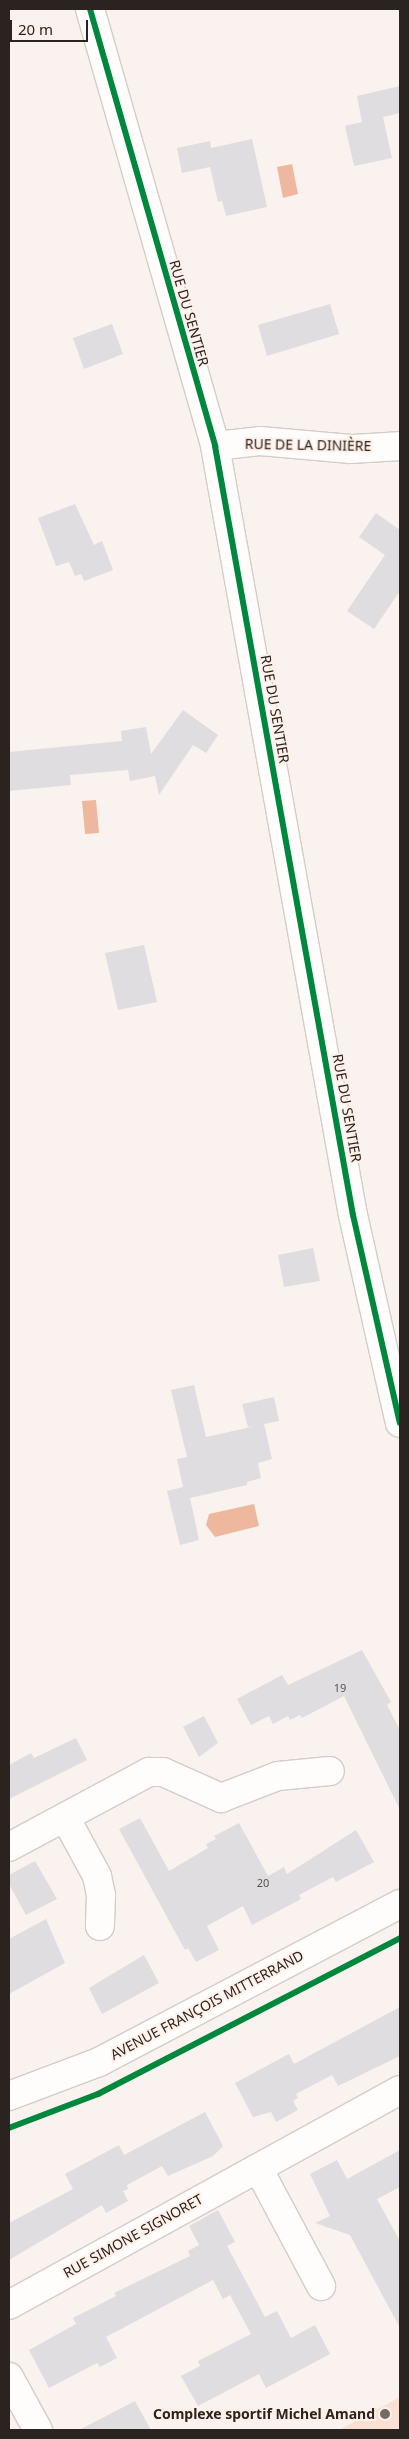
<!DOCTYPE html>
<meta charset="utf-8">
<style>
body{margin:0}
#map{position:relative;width:409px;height:2439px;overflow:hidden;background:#faf2ee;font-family:"Noto Sans",sans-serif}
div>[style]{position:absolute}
.green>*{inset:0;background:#fae0d3}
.water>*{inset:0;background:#edb89e}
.building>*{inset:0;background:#dfdde0}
.roads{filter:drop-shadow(1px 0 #d4ccc8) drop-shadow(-1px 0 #d4ccc8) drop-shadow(0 1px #d4ccc8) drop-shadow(0 -1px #d4ccc8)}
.minor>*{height:28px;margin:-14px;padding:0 14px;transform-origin:14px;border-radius:14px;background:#fefdfc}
.cycleway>*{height:6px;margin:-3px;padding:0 3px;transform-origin:3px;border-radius:3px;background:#00873e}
.dots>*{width:14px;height:14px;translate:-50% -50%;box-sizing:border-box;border:2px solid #fff0e9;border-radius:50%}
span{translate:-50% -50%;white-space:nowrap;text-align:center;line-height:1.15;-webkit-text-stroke:4px #fff0e9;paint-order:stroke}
.number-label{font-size:11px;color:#595250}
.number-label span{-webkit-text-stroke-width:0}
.street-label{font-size:14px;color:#2b231f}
.poi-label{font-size:14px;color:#2b231f;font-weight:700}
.right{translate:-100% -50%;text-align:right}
.frame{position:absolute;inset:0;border:10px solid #2b231f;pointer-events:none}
.scale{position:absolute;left:10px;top:20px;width:78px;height:22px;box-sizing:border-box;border:2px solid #2b231f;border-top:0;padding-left:6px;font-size:15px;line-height:18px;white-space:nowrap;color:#2b231f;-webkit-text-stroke:4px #fff0e9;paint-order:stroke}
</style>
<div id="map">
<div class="green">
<div style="clip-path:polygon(400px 2397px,400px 2430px,339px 2430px)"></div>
</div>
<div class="water">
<div style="clip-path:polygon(292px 164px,298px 194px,283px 198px,277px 167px)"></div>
<div style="clip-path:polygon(96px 800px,99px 833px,85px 834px,82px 801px)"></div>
<div style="clip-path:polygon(254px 1504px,259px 1526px,215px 1537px,206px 1525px,209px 1514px)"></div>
</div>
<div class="building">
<div style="clip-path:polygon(400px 86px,400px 113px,383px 117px,392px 158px,354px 166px,345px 126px,362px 122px,357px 96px)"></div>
<div style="clip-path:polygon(252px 139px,267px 207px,226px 216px,222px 201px,218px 202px,210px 167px,182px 173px,177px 148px,210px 141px,211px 148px)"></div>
<div style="clip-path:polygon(330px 304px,339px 334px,267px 356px,258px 325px)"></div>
<div style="clip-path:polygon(112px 324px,123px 354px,84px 369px,73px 338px)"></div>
<div style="clip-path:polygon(75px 504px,94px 545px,102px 541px,113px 570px,84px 581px,81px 574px,75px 576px,69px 562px,56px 566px,38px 518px)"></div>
<div style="clip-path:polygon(376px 513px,400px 530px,400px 591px,374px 629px,347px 611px,385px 555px,359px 537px)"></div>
<div style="clip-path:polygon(183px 710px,218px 735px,206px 753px,193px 745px,159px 795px,155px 776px,130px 781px,128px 770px,70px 775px,71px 785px,9px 791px,9px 752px,122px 741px,121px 731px,146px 727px,151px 754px)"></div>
<div style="clip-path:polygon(144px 945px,157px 1002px,118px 1010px,105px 953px)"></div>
<div style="clip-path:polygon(313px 1248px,320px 1281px,284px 1287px,278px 1255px)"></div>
<div style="clip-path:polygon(194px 1385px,206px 1437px,256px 1426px,248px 1427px,242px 1404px,274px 1397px,279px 1421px,264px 1424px,272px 1459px,258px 1463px,261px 1478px,247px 1482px,247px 1485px,190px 1498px,199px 1540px,180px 1545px,167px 1491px,183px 1487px,177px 1459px,187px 1457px,171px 1390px)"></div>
<div style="clip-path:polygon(362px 1650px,391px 1702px,387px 1705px,400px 1730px,400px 1810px,344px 1696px,302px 1718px,300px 1715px,290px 1720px,288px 1716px,273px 1724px,269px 1716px,251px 1725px,237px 1699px,282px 1675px,288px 1685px)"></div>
<div style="clip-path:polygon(204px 1716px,218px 1743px,199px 1757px,183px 1727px)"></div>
<div style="clip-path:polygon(76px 1738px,87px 1760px,9px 1799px,9px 1765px,31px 1753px,34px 1758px)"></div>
<div style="clip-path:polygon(140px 1818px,169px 1871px,208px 1848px,206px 1844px,216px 1839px,214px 1836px,239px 1823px,268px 1876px,284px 1867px,287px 1874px,356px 1830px,374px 1862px,336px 1882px,333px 1877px,299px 1895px,301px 1899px,252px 1925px,243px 1906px,207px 1926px,219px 1950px,196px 1962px,188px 1948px,185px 1950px,119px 1829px)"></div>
<div style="clip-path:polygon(35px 1861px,57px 1899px,26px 1915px,9px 1884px,9px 1875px)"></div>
<div style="clip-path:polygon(46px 1919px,65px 1963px,9px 1994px,9px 1939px)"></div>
<div style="clip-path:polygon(144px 1955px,159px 1983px,102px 2014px,89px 1988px)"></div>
<div style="clip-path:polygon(400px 2007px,400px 2056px,338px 2086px,332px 2075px,296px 2094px,298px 2098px,293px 2101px,298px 2110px,276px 2122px,271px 2112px,253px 2117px,235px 2083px,289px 2054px,294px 2064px)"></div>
<div style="clip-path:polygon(205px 2112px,223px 2146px,213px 2156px,168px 2176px,162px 2166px,127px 2185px,128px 2189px,123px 2191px,128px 2201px,106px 2213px,102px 2205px,9px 2260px,9px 2223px,73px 2189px,65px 2174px,119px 2145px,124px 2155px)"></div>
<div style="clip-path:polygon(400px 2150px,400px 2187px,377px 2199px,400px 2241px,400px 2328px,350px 2235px,315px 2223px,330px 2216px,310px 2174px,337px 2160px,347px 2179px)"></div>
<div style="clip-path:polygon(218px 2210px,235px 2242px,227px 2246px,265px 2317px,277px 2311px,291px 2338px,315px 2325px,330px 2354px,266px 2388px,259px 2374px,198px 2406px,181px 2376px,200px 2366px,198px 2361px,251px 2334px,230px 2295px,223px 2299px,213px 2280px,106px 2337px,117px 2358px,100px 2367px,97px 2363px,49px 2388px,29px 2350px,76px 2324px,73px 2318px,116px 2296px,114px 2293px,190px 2256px,188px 2251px,199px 2245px,189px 2226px)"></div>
<div style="clip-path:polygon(135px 2401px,151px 2430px,79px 2430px)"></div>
</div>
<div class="roads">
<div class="minor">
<div style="left:90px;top:9px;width:455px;rotate:74deg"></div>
<div style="left:215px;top:446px;width:781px;rotate:79.83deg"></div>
<div style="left:353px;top:1215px;width:213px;rotate:77.3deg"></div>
<div style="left:215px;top:446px;width:45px;rotate:-6.3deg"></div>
<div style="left:260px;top:441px;width:91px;rotate:5deg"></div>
<div style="left:351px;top:449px;width:49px;rotate:-3.5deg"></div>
<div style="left:65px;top:1817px;width:67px;rotate:61.5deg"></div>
<div style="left:97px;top:1876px;width:19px;rotate:78deg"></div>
<div style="left:101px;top:1895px;width:31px;rotate:92deg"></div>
<div style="left:9px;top:1847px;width:159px;rotate:-28.2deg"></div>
<div style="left:149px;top:1772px;width:14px"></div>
<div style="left:163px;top:1772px;width:64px;rotate:24.1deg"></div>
<div style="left:221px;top:1798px;width:61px;rotate:-21.1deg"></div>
<div style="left:278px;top:1776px;width:52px;rotate:-5.5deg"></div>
<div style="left:9px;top:2096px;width:96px;rotate:-20.7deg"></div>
<div style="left:99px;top:2062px;width:340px;rotate:-27.7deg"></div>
<div style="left:258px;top:2168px;width:134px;rotate:61.9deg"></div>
<div style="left:9px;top:2305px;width:446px;rotate:-28.8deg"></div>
<div style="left:9px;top:2377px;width:60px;rotate:61.3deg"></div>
</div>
</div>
<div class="cycleway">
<div style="left:90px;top:9px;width:455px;rotate:74deg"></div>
<div style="left:215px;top:446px;width:781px;rotate:79.83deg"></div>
<div style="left:353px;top:1215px;width:213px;rotate:77.3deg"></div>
<div style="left:9px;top:2128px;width:95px;rotate:-20.9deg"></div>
<div style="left:98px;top:2094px;width:340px;rotate:-27.3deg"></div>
</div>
<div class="dots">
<div style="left:385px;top:2414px;background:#736b67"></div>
</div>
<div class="number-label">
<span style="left:340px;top:1688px">19</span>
<span style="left:263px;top:1883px">20</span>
</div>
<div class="street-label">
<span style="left:189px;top:313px;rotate:74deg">RUE DU SENTIER</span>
<span style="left:308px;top:445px;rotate:1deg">RUE DE LA DINIÈRE</span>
<span style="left:275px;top:709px;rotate:80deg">RUE DU SENTIER</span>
<span style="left:347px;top:1108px;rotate:80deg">RUE DU SENTIER</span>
<span style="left:207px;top:2005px;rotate:-28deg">AVENUE FRANÇOIS MITTERRAND</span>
<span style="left:133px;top:2236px;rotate:-29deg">RUE SIMONE SIGNORET</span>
</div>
<div class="poi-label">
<span class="right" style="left:375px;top:2414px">Complexe sportif Michel Amand</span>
</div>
<div class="frame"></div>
<div class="scale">20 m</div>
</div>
